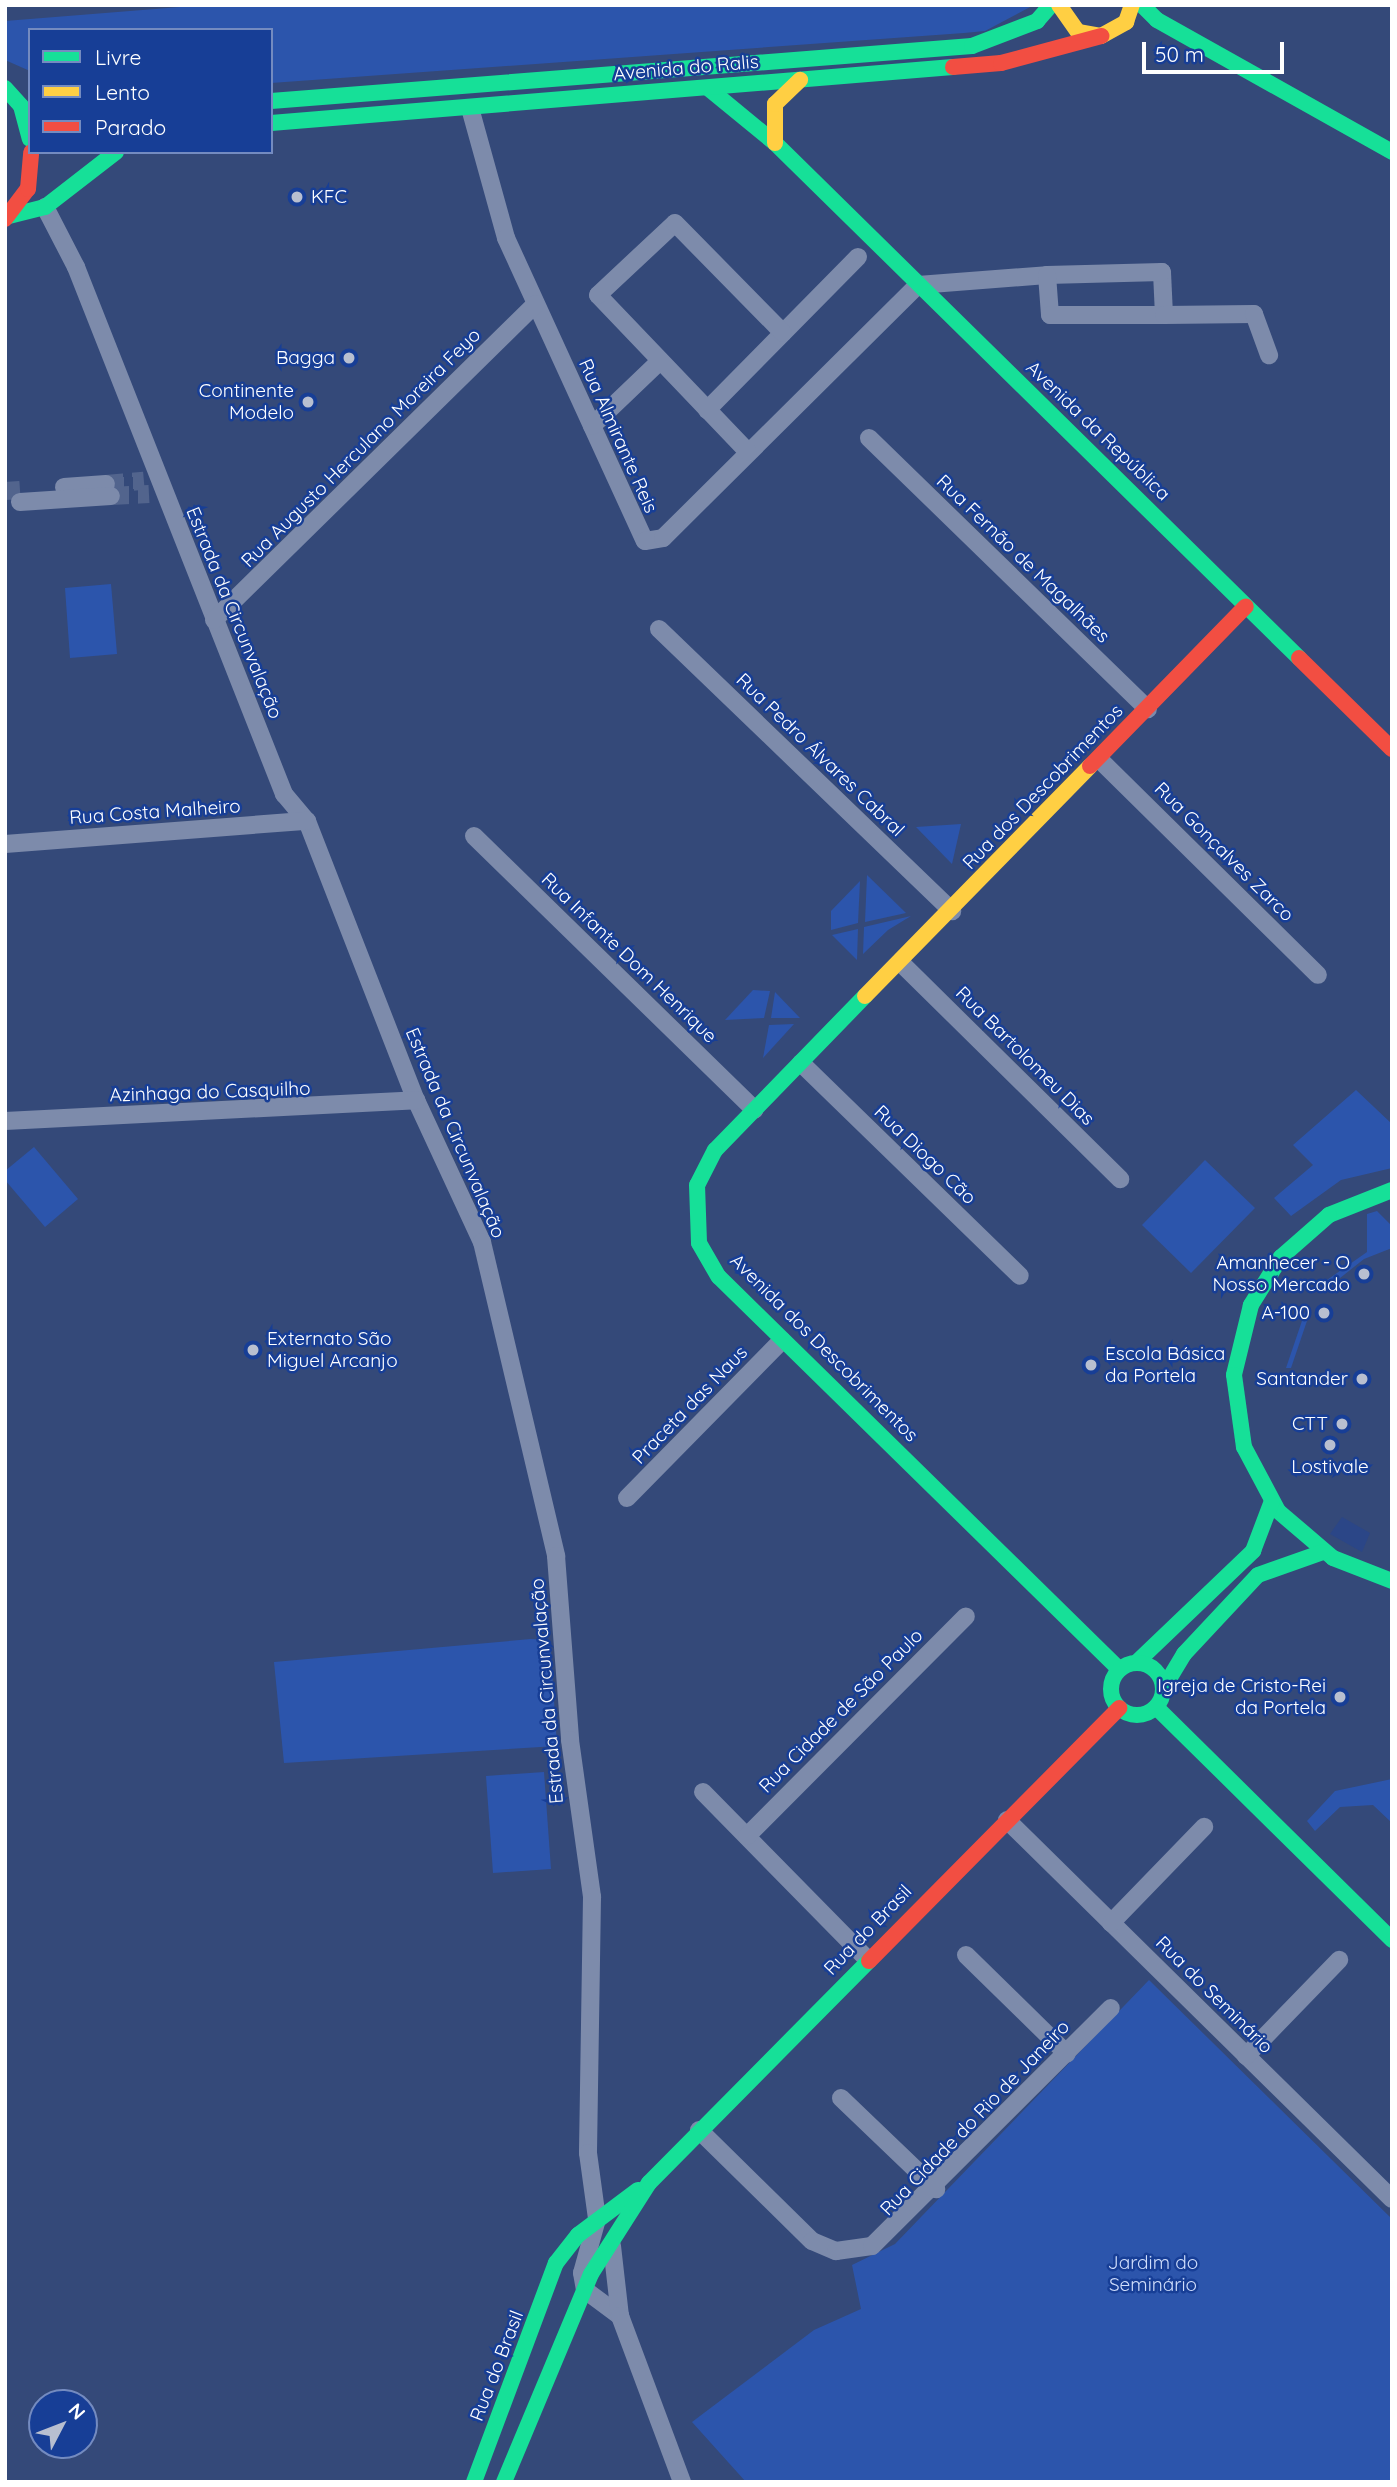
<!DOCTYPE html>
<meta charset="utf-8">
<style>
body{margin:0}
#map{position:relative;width:1397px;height:2487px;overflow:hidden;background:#344979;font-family:Quicksand,sans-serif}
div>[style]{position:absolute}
.green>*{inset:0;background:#2c55ac}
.water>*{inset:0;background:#2b4687}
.street-tunnel>*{height:18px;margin-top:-9px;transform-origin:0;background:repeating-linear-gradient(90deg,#52648d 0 18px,transparent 0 27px)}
.street>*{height:18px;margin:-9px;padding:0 9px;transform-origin:9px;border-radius:9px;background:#7d8bab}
.fast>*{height:16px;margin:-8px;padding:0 8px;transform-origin:8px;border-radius:8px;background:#16e098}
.fast>.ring{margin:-8px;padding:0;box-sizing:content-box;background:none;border:16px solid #16e098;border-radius:50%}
.slow>*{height:16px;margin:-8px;padding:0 8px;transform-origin:8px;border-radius:8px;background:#ffcf43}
.jam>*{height:16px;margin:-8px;padding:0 8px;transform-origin:8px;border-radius:8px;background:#f24e42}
.dots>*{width:19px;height:19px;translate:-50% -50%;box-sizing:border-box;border:4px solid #173e96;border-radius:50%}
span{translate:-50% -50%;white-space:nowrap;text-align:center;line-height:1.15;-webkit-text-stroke:5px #173e96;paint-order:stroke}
.street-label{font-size:19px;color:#fff}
.poi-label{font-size:19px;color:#fff}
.left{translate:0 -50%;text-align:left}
.right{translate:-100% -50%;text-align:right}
.park-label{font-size:19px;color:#d0defc}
.frame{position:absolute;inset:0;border:7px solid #fff;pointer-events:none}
.legend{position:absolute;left:28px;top:28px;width:245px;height:126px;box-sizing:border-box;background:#173e96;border:2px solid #748bc0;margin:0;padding:9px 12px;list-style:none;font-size:21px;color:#fff}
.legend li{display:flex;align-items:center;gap:14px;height:35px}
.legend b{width:35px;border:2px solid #748bc0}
.north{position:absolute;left:28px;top:2389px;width:70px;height:70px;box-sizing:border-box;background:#173e96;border:2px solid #748bc0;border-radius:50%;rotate:48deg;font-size:19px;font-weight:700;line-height:28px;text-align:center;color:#fff}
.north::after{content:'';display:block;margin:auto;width:24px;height:32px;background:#b8bfd0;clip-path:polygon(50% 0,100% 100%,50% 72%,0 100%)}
.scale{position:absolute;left:1142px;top:42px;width:142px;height:32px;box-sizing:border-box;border:4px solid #fff;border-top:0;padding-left:9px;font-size:21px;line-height:24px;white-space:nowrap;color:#fff;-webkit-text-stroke:5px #173e96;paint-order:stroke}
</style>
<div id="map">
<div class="green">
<div style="clip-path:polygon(205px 5px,1034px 5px,985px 31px,964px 33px,271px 83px,271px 30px,30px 30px,30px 71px,5px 60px,5px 21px)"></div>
<div style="clip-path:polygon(111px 584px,117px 654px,70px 658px,65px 588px)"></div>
<div style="clip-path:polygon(961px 824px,952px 864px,916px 827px)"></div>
<div style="clip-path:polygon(867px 875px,906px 913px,865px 922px)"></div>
<div style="clip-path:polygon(860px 881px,858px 923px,831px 930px,831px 911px)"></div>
<div style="clip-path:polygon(911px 916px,888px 930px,863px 954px,864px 927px)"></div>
<div style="clip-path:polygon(858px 929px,857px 960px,832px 935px)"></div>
<div style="clip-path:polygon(753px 990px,770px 991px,764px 1018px,725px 1020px)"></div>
<div style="clip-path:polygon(775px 992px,800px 1018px,771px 1018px)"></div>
<div style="clip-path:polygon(794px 1024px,763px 1058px,769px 1025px)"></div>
<div style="clip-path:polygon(1356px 1090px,1392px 1124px,1392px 1168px,1341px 1180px,1291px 1216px,1274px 1198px,1313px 1165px,1293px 1145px)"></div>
<div style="clip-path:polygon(34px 1147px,78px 1199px,45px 1227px,5px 1180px,5px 1171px)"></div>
<div style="clip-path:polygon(1205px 1160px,1255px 1208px,1191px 1273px,1142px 1225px)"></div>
<div style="clip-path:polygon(1377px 1211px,1392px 1226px,1392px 1248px,1364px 1259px,1330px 1286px,1327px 1280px,1367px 1252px,1367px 1214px)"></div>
<div style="clip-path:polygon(1306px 1309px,1310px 1312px,1291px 1368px,1286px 1368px)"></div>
<div style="clip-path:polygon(531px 1639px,550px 1640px,557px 1746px,284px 1763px,274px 1662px)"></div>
<div style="clip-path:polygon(544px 1772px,551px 1869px,493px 1873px,486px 1776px)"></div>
<div style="clip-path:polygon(1392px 1779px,1392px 1823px,1373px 1805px,1340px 1807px,1315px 1831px,1307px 1821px,1335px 1791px)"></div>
<div style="clip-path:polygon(1149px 1980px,1392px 2219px,1392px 2482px,746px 2482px,692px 2422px,814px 2330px,861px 2309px,852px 2265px,895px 2244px)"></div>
</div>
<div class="water">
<div style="clip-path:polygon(1342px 1517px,1370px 1533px,1362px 1552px,1330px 1534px)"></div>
</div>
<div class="street-tunnel">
<div style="left:106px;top:484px;width:38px;rotate:-5deg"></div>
<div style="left:5px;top:491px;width:15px;rotate:-4deg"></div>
<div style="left:111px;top:496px;width:38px;rotate:-3deg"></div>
</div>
<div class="street">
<div style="left:470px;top:108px;width:135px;rotate:74.5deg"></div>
<div style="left:506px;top:238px;width:333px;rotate:65.4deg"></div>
<div style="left:645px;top:541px;width:18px;rotate:-9deg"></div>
<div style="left:663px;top:538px;width:359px;rotate:-44.8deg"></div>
<div style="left:918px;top:285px;width:129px;rotate:-4.4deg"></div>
<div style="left:45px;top:207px;width:68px;rotate:62.7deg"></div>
<div style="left:76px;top:267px;width:567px;rotate:68.46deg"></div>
<div style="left:284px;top:794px;width:35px;rotate:50deg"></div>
<div style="left:307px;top:821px;width:300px;rotate:68.7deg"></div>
<div style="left:416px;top:1100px;width:157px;rotate:65.1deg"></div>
<div style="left:482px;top:1242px;width:323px;rotate:76.7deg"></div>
<div style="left:556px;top:1556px;width:185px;rotate:85.6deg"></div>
<div style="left:570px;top:1740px;width:159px;rotate:82deg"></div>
<div style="left:592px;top:1897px;width:256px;rotate:90.9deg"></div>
<div style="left:588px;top:2153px;width:67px;rotate:82.2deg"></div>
<div style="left:597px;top:2219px;width:56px;rotate:105.5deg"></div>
<div style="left:582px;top:2273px;width:17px;rotate:80deg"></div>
<div style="left:585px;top:2290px;width:44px;rotate:36.6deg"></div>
<div style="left:1164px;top:315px;width:43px;rotate:-92.7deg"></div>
<div style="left:1162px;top:272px;width:115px;rotate:178.5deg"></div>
<div style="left:1047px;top:275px;width:40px;rotate:85.7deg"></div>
<div style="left:1050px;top:315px;width:114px"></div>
<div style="left:1164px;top:315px;width:90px;rotate:-0.6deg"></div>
<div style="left:1254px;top:314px;width:44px;rotate:69.9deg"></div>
<div style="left:707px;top:410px;width:215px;rotate:-45.4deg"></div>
<div style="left:592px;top:426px;width:94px;rotate:-43.7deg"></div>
<div style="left:869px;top:438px;width:389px;rotate:44.2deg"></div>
<div style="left:748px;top:452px;width:217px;rotate:-133.7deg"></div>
<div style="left:598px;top:295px;width:105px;rotate:-43.1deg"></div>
<div style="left:675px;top:223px;width:154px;rotate:45.5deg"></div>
<div style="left:64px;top:487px;width:42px;rotate:-4.1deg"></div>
<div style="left:20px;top:502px;width:91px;rotate:-3.8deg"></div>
<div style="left:214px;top:620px;width:451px;rotate:-44.5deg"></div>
<div style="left:659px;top:629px;width:407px;rotate:43.9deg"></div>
<div style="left:1100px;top:760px;width:306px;rotate:44.6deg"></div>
<div style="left:474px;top:836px;width:392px;rotate:44.3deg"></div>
<div style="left:5px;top:844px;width:303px;rotate:-4.4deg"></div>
<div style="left:901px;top:963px;width:308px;rotate:44.6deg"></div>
<div style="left:801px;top:1063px;width:305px;rotate:44.2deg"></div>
<div style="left:5px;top:1121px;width:412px;rotate:-2.9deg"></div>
<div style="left:627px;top:1498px;width:221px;rotate:-45.5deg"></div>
<div style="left:703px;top:1792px;width:235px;rotate:45.5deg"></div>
<div style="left:1007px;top:1820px;width:540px;rotate:44.55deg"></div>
<div style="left:747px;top:1836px;width:310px;rotate:-45.1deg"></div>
<div style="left:1111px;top:1923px;width:134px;rotate:-45.9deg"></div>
<div style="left:966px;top:1955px;width:141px;rotate:44.4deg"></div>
<div style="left:1246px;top:2056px;width:134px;rotate:-45.9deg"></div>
<div style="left:841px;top:2098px;width:132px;rotate:43.8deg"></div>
<div style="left:699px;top:2130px;width:158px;rotate:44.5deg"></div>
<div style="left:812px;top:2241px;width:26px;rotate:23deg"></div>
<div style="left:836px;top:2251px;width:36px;rotate:-8deg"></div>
<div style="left:872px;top:2246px;width:337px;rotate:-44.9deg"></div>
<div style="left:612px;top:2246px;width:70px;rotate:83.5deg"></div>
<div style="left:620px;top:2316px;width:177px;rotate:69.5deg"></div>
</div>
<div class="fast">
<div style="left:1142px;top:5px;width:21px;rotate:45deg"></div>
<div style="left:1157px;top:20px;width:270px;rotate:29.3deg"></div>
<div style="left:5px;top:88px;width:24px;rotate:48deg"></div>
<div style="left:21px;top:106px;width:34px;rotate:75deg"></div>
<div style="left:708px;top:88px;width:87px;rotate:39.4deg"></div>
<div style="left:775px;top:143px;width:735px;rotate:44.5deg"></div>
<div style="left:271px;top:101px;width:703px;rotate:-4.49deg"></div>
<div style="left:972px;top:46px;width:70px;rotate:-21deg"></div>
<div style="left:1037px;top:21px;width:21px;rotate:-49deg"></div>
<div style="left:271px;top:123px;width:684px;rotate:-4.69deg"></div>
<div style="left:9px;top:216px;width:37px;rotate:-14deg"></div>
<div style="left:45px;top:207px;width:90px;rotate:-37.8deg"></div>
<div style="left:865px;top:996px;width:215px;rotate:134.2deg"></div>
<div style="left:715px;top:1150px;width:39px;rotate:117deg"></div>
<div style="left:697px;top:1185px;width:58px;rotate:88deg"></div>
<div style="left:699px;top:1243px;width:39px;rotate:60deg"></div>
<div style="left:719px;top:1277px;width:560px;rotate:44.42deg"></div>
<div style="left:1392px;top:1190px;width:68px;rotate:158.4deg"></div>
<div style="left:1329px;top:1215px;width:64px;rotate:138.8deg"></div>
<div style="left:1281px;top:1257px;width:57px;rotate:122deg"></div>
<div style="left:1251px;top:1305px;width:72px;rotate:103.7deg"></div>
<div style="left:1234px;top:1375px;width:73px;rotate:82.1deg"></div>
<div style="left:1244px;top:1447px;width:72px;rotate:62deg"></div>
<div style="left:1278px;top:1511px;width:72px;rotate:40.5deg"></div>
<div style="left:1333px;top:1558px;width:63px;rotate:21.3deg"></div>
<div style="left:1137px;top:1662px;width:161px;rotate:-43.7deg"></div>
<div style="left:1253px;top:1551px;width:53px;rotate:-69.2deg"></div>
<div class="ring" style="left:1111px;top:1663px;width:36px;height:36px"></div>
<div style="left:1163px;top:1689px;width:41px;rotate:-59deg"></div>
<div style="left:1184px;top:1654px;width:108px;rotate:-46.9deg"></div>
<div style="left:1258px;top:1575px;width:69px;rotate:-19.5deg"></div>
<div style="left:1156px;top:1707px;width:332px;rotate:44.6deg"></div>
<div style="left:474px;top:2482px;width:234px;rotate:-69.5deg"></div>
<div style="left:556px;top:2263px;width:36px;rotate:-52deg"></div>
<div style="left:578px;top:2235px;width:75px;rotate:-36.9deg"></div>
<div style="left:504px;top:2482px;width:225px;rotate:-67.3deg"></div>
<div style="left:591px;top:2274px;width:108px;rotate:-57.5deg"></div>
<div style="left:649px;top:2183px;width:313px;rotate:-45.3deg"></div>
</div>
<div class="slow">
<div style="left:1059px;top:5px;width:33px;rotate:55deg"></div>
<div style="left:1078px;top:32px;width:23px;rotate:10deg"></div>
<div style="left:1101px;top:36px;width:29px;rotate:-29deg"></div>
<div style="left:1126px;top:22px;width:18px;rotate:-71deg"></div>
<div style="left:775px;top:143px;width:39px;rotate:-90deg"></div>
<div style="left:775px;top:104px;width:35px;rotate:-44deg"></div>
<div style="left:865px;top:996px;width:322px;rotate:-45.6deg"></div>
</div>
<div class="jam">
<div style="left:953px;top:67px;width:48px;rotate:-4.8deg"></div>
<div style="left:1001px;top:63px;width:104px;rotate:-15.1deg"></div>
<div style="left:5px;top:219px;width:38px;rotate:-53deg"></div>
<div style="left:28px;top:189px;width:37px;rotate:-85deg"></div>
<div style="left:1299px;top:658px;width:130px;rotate:44.4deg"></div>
<div style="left:1090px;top:766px;width:223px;rotate:-45.7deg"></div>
<div style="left:869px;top:1961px;width:356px;rotate:-45.3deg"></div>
</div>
<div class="dots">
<div style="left:297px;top:197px;background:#b8bfd0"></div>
<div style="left:349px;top:358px;background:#b8bfd0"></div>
<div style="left:308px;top:402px;background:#b8bfd0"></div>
<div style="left:1364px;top:1274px;background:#b8bfd0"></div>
<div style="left:1324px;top:1313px;background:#b8bfd0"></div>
<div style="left:253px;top:1350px;background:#b8bfd0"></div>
<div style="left:1091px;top:1365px;background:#b8bfd0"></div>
<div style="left:1362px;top:1379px;background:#b8bfd0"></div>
<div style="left:1342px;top:1424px;background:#b8bfd0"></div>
<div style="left:1330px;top:1445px;background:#b8bfd0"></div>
<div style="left:1340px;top:1697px;background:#b8bfd0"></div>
</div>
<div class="street-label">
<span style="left:686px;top:68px;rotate:-5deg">Avenida do Ralis</span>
<span style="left:1098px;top:431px;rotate:44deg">Avenida da República</span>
<span style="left:618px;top:436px;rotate:66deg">Rua Almirante Reis</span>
<span style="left:361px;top:448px;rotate:-45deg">Rua Augusto Herculano Moreira Feyo</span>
<span style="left:1023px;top:559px;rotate:44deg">Rua Fernão de Magalhães</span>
<span style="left:234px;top:613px;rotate:68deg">Estrada da Circunvalação</span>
<span style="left:820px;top:755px;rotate:44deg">Rua Pedro Álvares Cabral</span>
<span style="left:1043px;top:787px;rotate:-46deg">Rua dos Descobrimentos</span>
<span style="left:155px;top:812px;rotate:-4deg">Rua Costa Malheiro</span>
<span style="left:1224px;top:852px;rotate:45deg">Rua Gonçalves Zarco</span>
<span style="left:629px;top:958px;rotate:44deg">Rua Infante Dom Henrique</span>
<span style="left:1025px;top:1056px;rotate:45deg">Rua Bartolomeu Dias</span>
<span style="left:210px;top:1092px;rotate:-2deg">Azinhaga do Casquilho</span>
<span style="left:455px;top:1133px;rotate:67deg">Estrada da Circunvalação</span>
<span style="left:925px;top:1155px;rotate:44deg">Rua Diogo Cão</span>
<span style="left:824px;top:1348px;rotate:45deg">Avenida dos Descobrimentos</span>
<span style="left:690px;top:1405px;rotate:-46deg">Praceta das Naus</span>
<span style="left:547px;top:1691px;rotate:-95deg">Estrada da Circunvalação</span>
<span style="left:841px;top:1711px;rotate:-45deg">Rua Cidade de São Paulo</span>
<span style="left:868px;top:1930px;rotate:-46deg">Rua do Brasil</span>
<span style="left:1214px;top:1995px;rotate:45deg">Rua do Seminário</span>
<span style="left:975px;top:2118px;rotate:-46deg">Rua Cidade do Rio de Janeiro</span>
<span style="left:497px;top:2366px;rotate:-69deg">Rua do Brasil</span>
</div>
<div class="poi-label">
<span class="left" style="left:311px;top:197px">KFC</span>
<span class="right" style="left:335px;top:358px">Bagga</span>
<span class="right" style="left:294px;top:402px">Continente<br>Modelo</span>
<span class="right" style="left:1350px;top:1274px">Amanhecer - O<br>Nosso Mercado</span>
<span class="right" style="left:1310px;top:1313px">A-100</span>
<span class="left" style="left:267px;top:1350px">Externato São<br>Miguel Arcanjo</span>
<span class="left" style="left:1105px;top:1365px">Escola Básica<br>da Portela</span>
<span class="right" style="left:1348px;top:1379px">Santander</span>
<span class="right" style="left:1328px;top:1424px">CTT</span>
<span style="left:1330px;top:1467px">Lostivale</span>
<span class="right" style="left:1326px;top:1697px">Igreja de Cristo-Rei<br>da Portela</span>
</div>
<div class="park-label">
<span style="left:1153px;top:2274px">Jardim do<br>Seminário</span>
</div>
<div class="frame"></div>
<ul class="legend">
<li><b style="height:9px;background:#16e098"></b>Livre</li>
<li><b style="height:9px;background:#ffcf43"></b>Lento</li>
<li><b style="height:9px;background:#f24e42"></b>Parado</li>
</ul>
<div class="north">N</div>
<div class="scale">50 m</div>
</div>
